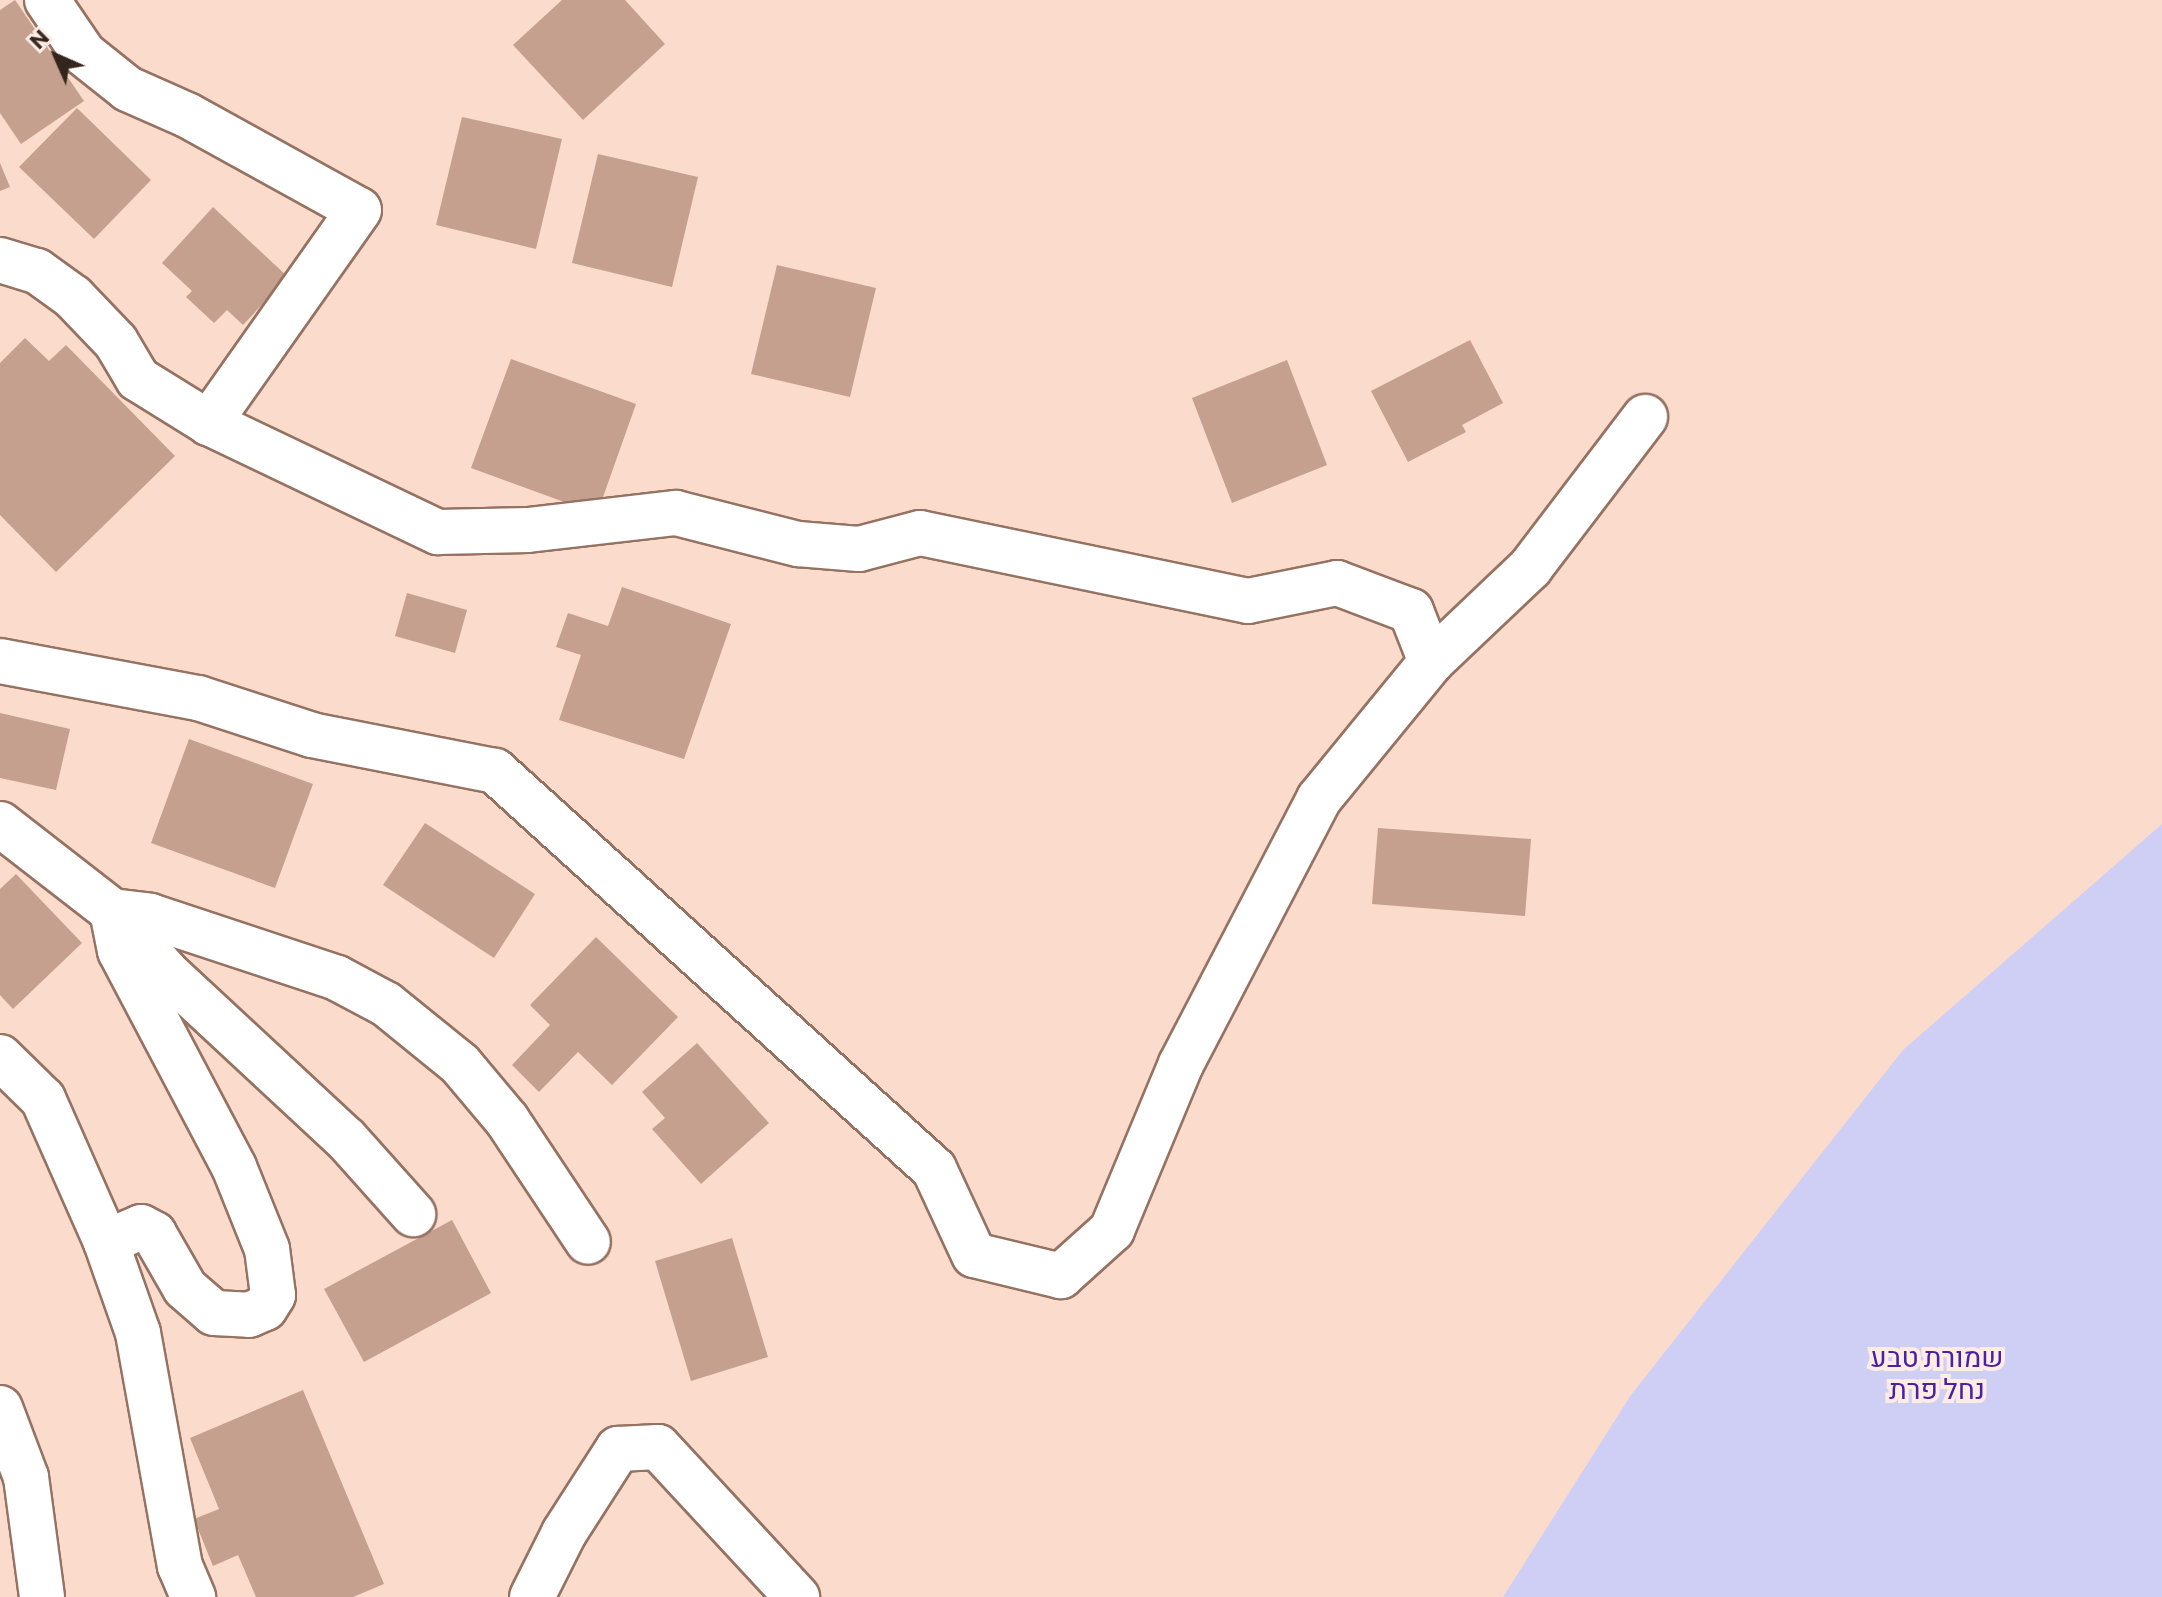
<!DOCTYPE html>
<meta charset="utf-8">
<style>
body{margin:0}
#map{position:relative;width:2162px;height:1597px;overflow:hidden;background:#fadbcc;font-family:Commissioner,Heebo,sans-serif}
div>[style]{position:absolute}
.green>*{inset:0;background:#cfcef5}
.building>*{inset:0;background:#c5a08e}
.roads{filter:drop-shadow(2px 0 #957262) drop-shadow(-2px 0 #957262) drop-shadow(0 2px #957262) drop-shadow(0 -2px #957262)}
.minor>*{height:44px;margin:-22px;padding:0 22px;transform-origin:22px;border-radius:22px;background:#fff}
span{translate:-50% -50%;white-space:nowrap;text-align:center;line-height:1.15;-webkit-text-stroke:8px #fcece4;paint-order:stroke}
.park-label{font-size:28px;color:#4821a7}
.north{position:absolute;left:16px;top:16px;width:80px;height:80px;-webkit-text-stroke:6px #fcece4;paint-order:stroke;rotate:315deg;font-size:22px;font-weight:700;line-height:32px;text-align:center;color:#34261f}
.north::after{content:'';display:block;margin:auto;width:28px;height:36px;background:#34261f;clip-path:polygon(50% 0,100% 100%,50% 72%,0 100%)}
</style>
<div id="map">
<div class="green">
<div style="clip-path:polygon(2162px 824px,2162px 1597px,1503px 1597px,1631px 1395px,1903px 1050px)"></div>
</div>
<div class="building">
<div style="clip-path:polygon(15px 0,84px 101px,21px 144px,0 113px,0 10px)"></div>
<div style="clip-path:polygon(562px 0,625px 0,665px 44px,583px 120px,513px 45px)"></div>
<div style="clip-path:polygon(77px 108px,151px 180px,94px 239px,19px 167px)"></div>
<div style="clip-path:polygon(462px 117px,562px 139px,536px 249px,436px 225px)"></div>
<div style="clip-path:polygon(598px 154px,698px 177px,672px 287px,572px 263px)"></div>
<div style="clip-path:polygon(0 163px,10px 187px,0 191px)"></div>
<div style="clip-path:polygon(213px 207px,288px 277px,243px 325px,227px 310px,214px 323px,186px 297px,192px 291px,162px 263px)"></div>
<div style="clip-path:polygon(777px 265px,876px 288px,850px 397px,751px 374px)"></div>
<div style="clip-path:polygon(25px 338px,49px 361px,66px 345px,175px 456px,56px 572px,0 515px,0 363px)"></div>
<div style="clip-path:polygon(1470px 340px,1503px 403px,1462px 425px,1466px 432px,1408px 462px,1371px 391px)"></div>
<div style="clip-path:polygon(511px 359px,636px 404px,597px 514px,471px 468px)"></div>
<div style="clip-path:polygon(1287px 360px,1327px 465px,1232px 503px,1192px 398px)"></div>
<div style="clip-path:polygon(622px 587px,731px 624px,684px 759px,559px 720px,581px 655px,556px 647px,568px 613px,608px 626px)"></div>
<div style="clip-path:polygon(407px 593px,467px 610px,455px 653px,395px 636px)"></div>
<div style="clip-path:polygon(0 713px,70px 729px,56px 790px,0 778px)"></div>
<div style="clip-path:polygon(189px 739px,313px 784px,275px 888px,151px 843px)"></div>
<div style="clip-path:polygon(425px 823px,535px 894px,494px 958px,383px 885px)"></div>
<div style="clip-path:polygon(1378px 828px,1531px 839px,1525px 916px,1372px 904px)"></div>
<div style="clip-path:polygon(16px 874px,82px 943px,13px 1009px,0 995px,0 889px)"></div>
<div style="clip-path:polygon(596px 937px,678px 1017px,612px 1085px,578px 1052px,539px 1092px,512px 1065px,550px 1025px,530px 1005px)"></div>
<div style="clip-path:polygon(697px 1043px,769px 1123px,701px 1184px,652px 1129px,665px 1118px,642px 1092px)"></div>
<div style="clip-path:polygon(452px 1220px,491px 1293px,364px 1362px,324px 1289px)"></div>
<div style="clip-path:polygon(732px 1238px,768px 1357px,691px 1381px,655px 1261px)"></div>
<div style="clip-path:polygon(303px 1390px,384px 1584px,353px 1597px,256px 1597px,238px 1555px,213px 1566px,194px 1519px,219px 1509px,190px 1438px)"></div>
</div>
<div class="roads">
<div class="minor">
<div style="left:47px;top:0;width:65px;rotate:55.6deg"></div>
<div style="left:84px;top:54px;width:56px;rotate:38.5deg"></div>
<div style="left:128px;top:89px;width:64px;rotate:23.8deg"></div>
<div style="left:187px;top:115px;width:196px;rotate:28.9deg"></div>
<div style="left:359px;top:210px;width:261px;rotate:125.2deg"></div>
<div style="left:0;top:260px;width:39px;rotate:17deg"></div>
<div style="left:37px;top:271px;width:44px;rotate:35.8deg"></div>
<div style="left:73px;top:297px;width:62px;rotate:46.3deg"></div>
<div style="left:116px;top:342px;width:43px;rotate:59.3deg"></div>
<div style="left:138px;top:379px;width:84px;rotate:31.8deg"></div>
<div style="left:209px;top:423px;width:254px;rotate:25.5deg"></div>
<div style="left:438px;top:532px;width:90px;rotate:-1.3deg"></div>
<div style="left:528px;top:530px;width:149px;rotate:-6.6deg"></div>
<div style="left:676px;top:513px;width:126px;rotate:14.3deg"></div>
<div style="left:798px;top:544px;width:61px;rotate:4.7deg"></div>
<div style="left:859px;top:549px;width:63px;rotate:-14.7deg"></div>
<div style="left:920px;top:533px;width:335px;rotate:11.7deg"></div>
<div style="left:1248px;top:601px;width:91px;rotate:-11.4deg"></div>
<div style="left:1337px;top:583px;width:79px;rotate:20.7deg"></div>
<div style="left:1411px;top:611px;width:55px;rotate:68.6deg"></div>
<div style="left:1431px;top:662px;width:177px;rotate:129.3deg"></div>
<div style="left:1319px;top:799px;width:299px;rotate:117.5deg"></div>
<div style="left:1181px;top:1064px;width:180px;rotate:112.6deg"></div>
<div style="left:1112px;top:1230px;width:69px;rotate:138deg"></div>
<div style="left:1061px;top:1276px;width:89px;rotate:-166.4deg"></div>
<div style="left:974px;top:1255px;width:95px;rotate:-114.9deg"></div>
<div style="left:934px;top:1169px;width:593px;rotate:-137.8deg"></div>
<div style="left:495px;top:771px;width:187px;rotate:-168.9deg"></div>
<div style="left:312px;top:735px;width:120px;rotate:-162deg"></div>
<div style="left:198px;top:698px;width:201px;rotate:-169.4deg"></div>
<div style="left:1431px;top:662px;width:137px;rotate:-43.5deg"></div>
<div style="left:1530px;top:568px;width:190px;rotate:-52.7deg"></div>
<div style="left:0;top:824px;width:142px;rotate:37.8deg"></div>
<div style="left:112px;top:911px;width:38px;rotate:7deg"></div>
<div style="left:150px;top:916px;width:197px;rotate:18.3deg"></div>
<div style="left:337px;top:978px;width:55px;rotate:28deg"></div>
<div style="left:386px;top:1004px;width:95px;rotate:39deg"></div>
<div style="left:460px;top:1064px;width:73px;rotate:50deg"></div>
<div style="left:507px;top:1120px;width:146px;rotate:56.4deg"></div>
<div style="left:127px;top:928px;width:59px;rotate:48.4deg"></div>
<div style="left:166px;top:972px;width:246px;rotate:42.9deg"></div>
<div style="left:346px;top:1139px;width:101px;rotate:48.2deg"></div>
<div style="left:0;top:1057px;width:60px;rotate:44.3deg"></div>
<div style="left:43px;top:1099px;width:156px;rotate:66.2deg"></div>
<div style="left:106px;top:1242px;width:96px;rotate:70.6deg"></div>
<div style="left:138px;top:1333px;width:237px;rotate:79.8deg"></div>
<div style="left:180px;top:1566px;width:34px;rotate:67deg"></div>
<div style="left:106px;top:1242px;width:38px;rotate:-23deg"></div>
<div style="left:141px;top:1227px;width:15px;rotate:28deg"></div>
<div style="left:154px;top:1234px;width:62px;rotate:60.1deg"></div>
<div style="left:185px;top:1288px;width:38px;rotate:41deg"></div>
<div style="left:214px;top:1313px;width:35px;rotate:3deg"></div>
<div style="left:249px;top:1315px;width:17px;rotate:-24deg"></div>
<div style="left:265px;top:1308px;width:15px;rotate:-58deg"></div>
<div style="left:273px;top:1295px;width:46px;rotate:-97.4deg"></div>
<div style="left:267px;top:1249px;width:88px;rotate:-111.9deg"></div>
<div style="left:234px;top:1167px;width:244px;rotate:-117.8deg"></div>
<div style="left:120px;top:951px;width:41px;rotate:-101.3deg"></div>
<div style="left:0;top:1408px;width:74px;rotate:69.4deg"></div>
<div style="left:26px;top:1477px;width:121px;rotate:82.4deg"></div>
<div style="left:532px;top:1597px;width:72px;rotate:-63.4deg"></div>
<div style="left:564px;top:1533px;width:100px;rotate:-57.3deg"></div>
<div style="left:618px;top:1449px;width:40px;rotate:-2.9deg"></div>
<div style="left:658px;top:1447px;width:205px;rotate:47.2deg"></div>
</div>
</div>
<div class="park-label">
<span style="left:1937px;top:1372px">שמורת טבע<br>נחל פרת</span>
</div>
<div class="north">N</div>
</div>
